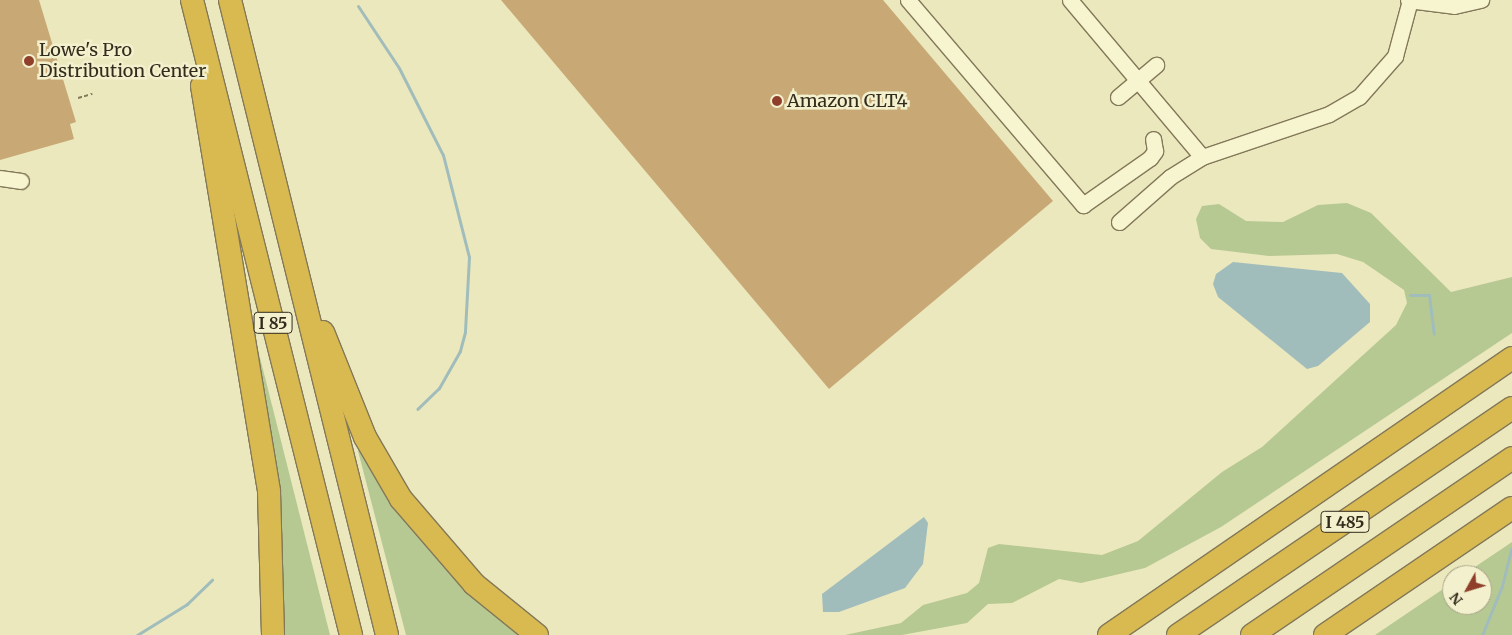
<!DOCTYPE html>
<style>
body{margin:0}
#map{position:relative;width:1512px;height:635px;overflow:hidden;background:#ebe8be;font-family:Merriweather,serif}
div>[style]{position:absolute}
.green>*{inset:0;background:#b7c993}
.water>*{inset:0;background:#a1bdbb}
.stream>*{height:3px;margin:-1.5px;padding:0 1.5px;transform-origin:1.5px;border-radius:1.5px;background:#a1bdbb}
.building>*{inset:0;background:#c8a975}
.path>*{height:2px;margin-top:-1px;transform-origin:0;background:repeating-linear-gradient(90deg,#837858 0 4px,transparent 0 6.5px)}
.roads{filter:drop-shadow(1px 0 #837858) drop-shadow(-1px 0 #837858) drop-shadow(0 1px #837858) drop-shadow(0 -1px #837858)}
.minor>*{height:15px;margin:-7.5px;padding:0 7.5px;transform-origin:7.5px;border-radius:7.5px;background:#f7f4d0}
.highway>*{height:22px;margin:-11px;padding:0 11px;transform-origin:11px;border-radius:11px;background:#d9ba50}
.dots>*{width:14px;height:14px;translate:-50% -50%;box-sizing:border-box;border:2px solid #f3f0cd;border-radius:50%}
span{translate:-50% -50%;white-space:nowrap;text-align:center;line-height:1.15;-webkit-text-stroke:5px #f3f0cd;paint-order:stroke}
.shield-label span{padding:1px 4px;background:#f3f0cd;border:1px solid;border-radius:4px;-webkit-text-stroke-width:0}
.shield-label{font-size:16px;color:#332c1c;font-weight:700}
.poi-label{font-size:18px;color:#332c1c}
.left{translate:0 -50%;text-align:left}
.north{position:absolute;left:1442px;top:565px;width:50px;height:50px;box-sizing:border-box;background:#f3f0cd;border:1px solid #a6a286;border-radius:50%;rotate:231deg;font-size:14px;font-weight:700;line-height:20px;text-align:center;color:#332c1c}
.north::after{content:'';display:block;margin:auto;width:18px;height:22px;background:#8f3f2a;clip-path:polygon(50% 0,100% 100%,50% 72%,0 100%)}
</style>
<div id="map">
<div class="green">
<div style="clip-path:polygon(1347px 203px,1371px 213px,1451px 292px,1512px 277px,1512px 333px,1221px 527px,1145px 568px,1081px 583px,1059px 579px,1012px 603px,988px 604px,967px 623px,902px 635px,845px 635px,901px 623px,923px 605px,967px 593px,979px 583px,988px 548px,999px 544px,1102px 555px,1138px 541px,1222px 472px,1262px 447px,1396px 325px,1407px 303px,1404px 290px,1363px 262px,1337px 254px,1269px 256px,1211px 249px,1200px 238px,1196px 219px,1202px 206px,1219px 204px,1246px 221px,1283px 222px,1318px 205px)"></div>
<div style="clip-path:polygon(250px 318px,330px 635px,278px 635px)"></div>
<div style="clip-path:polygon(364px 447px,388px 494px,428px 549px,469px 593px,525px 635px,406px 635px,358px 451px)"></div>
<div style="clip-path:polygon(1512px 542px,1512px 635px,1375px 635px,1452px 583px,1452px 605px,1482px 605px,1482px 575px,1463px 575px)"></div>
</div>
<div class="water">
<div style="clip-path:polygon(1233px 262px,1342px 273px,1370px 304px,1370px 322px,1318px 366px,1307px 369px,1218px 297px,1213px 284px,1216px 274px)"></div>
<div style="clip-path:polygon(924px 517px,928px 523px,923px 564px,905px 588px,839px 612px,823px 612px,822px 594px)"></div>
</div>
<div class="stream">
<div style="left:358px;top:6px;width:74px;rotate:56.5deg"></div>
<div style="left:399px;top:68px;width:97px;rotate:63.2deg"></div>
<div style="left:443px;top:155px;width:105px;rotate:75.7deg"></div>
<div style="left:469px;top:257px;width:75px;rotate:93.1deg"></div>
<div style="left:465px;top:332px;width:20px;rotate:105deg"></div>
<div style="left:460px;top:351px;width:43px;rotate:119.6deg"></div>
<div style="left:439px;top:388px;width:30px;rotate:136deg"></div>
<div style="left:1410px;top:295px;width:19px"></div>
<div style="left:1429px;top:295px;width:39px;rotate:83deg"></div>
<div style="left:137px;top:635px;width:59px;rotate:-31.8deg"></div>
<div style="left:187px;top:604px;width:35px;rotate:-44deg"></div>
<div style="left:1482px;top:635px;width:53px;rotate:-67.8deg"></div>
<div style="left:1502px;top:586px;width:38px;rotate:-76deg"></div>
</div>
<div class="building">
<div style="clip-path:polygon(0 0,39px 0,76px 122px,70px 124px,74px 139px,0 160px)"></div>
<div style="clip-path:polygon(501px 0,883px 0,1053px 201px,829px 389px)"></div>
</div>
<div class="path">
<div style="left:78px;top:98px;width:15px;rotate:-16deg"></div>
</div>
<div class="roads">
<div class="minor">
<div style="left:908px;top:0;width:270px;rotate:49.5deg"></div>
<div style="left:1083px;top:205px;width:82px;rotate:-35deg"></div>
<div style="left:1150px;top:158px;width:9px;rotate:-54deg"></div>
<div style="left:1155px;top:151px;width:12px;rotate:-99deg"></div>
<div style="left:1070px;top:0;width:205px;rotate:49.9deg"></div>
<div style="left:1408px;top:0;width:46px;rotate:7.4deg"></div>
<div style="left:1454px;top:6px;width:28px;rotate:-13deg"></div>
<div style="left:1118px;top:97px;width:50px;rotate:-40.1deg"></div>
<div style="left:0;top:178px;width:21px;rotate:8deg"></div>
<div style="left:1119px;top:222px;width:68px;rotate:-41.4deg"></div>
<div style="left:1170px;top:177px;width:38px;rotate:-32deg"></div>
<div style="left:1202px;top:157px;width:134px;rotate:-18.7deg"></div>
<div style="left:1329px;top:114px;width:34px;rotate:-30deg"></div>
<div style="left:1359px;top:97px;width:55px;rotate:-48.7deg"></div>
<div style="left:1395px;top:56px;width:58px;rotate:-75deg"></div>
</div>
<div class="highway">
<div style="left:192px;top:0;width:655px;rotate:75.94deg"></div>
<div style="left:230px;top:0;width:654px;rotate:76.11deg"></div>
<div style="left:202px;top:86px;width:411px;rotate:80.6deg"></div>
<div style="left:269px;top:492px;width:143px;rotate:88.4deg"></div>
<div style="left:323px;top:332px;width:113px;rotate:68.2deg"></div>
<div style="left:365px;top:437px;width:72px;rotate:59.9deg"></div>
<div style="left:401px;top:499px;width:112px;rotate:49.3deg"></div>
<div style="left:474px;top:584px;width:81px;rotate:39deg"></div>
<div style="left:1109px;top:635px;width:489px;rotate:-34.5deg"></div>
<div style="left:1178px;top:635px;width:404px;rotate:-34.2deg"></div>
<div style="left:1252px;top:635px;width:315px;rotate:-34.2deg"></div>
<div style="left:1325px;top:635px;width:226px;rotate:-34.2deg"></div>
</div>
</div>
<div class="dots">
<div style="left:29px;top:61px;background:#8f3f2a"></div>
<div style="left:777px;top:101px;background:#8f3f2a"></div>
</div>
<div class="shield-label">
<span style="left:273px;top:323px">I 85</span>
<span style="left:1345px;top:522px">I 485</span>
</div>
<div class="poi-label">
<span class="left" style="left:39px;top:61px">Lowe's Pro<br>Distribution Center</span>
<span class="left" style="left:787px;top:101px">Amazon CLT4</span>
</div>
<div class="north">N</div>
</div>
